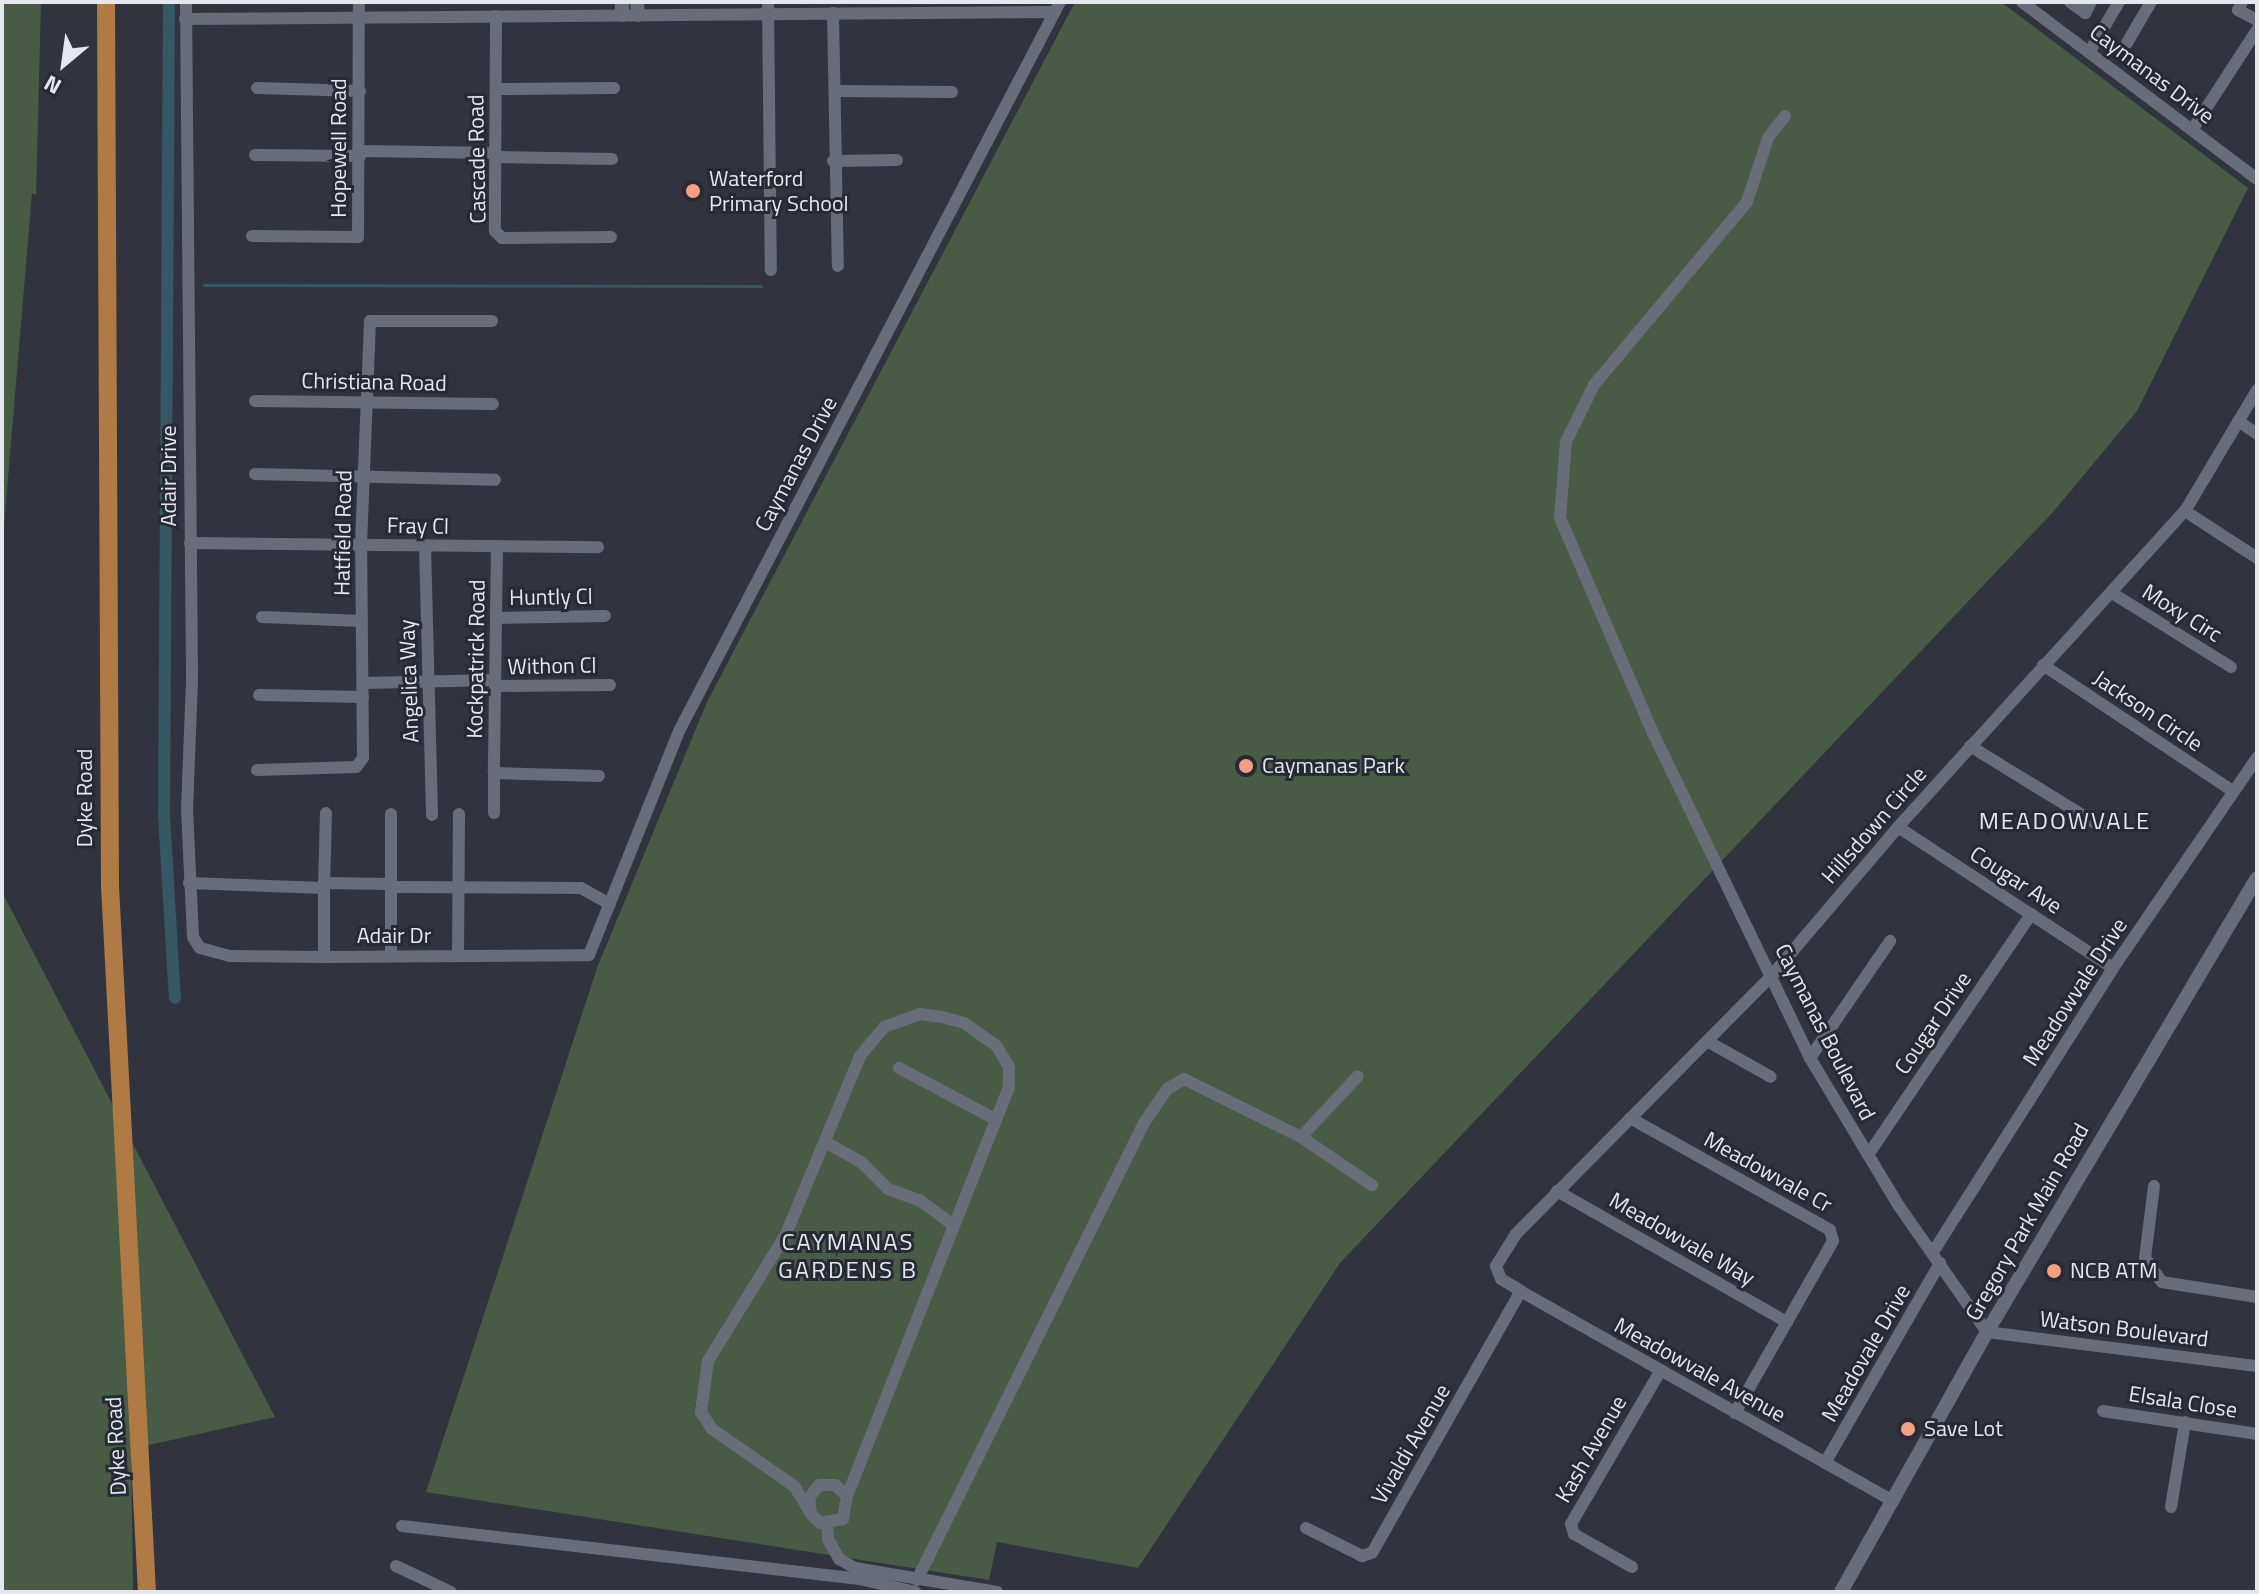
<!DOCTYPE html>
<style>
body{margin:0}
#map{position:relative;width:2259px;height:1594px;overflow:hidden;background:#31343e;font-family:"Titillium Web",sans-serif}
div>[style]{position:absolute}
.green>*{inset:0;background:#485b45}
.stream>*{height:3px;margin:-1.5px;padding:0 1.5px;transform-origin:1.5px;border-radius:1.5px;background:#355864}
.canal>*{height:12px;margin:-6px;padding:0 6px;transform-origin:6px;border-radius:6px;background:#355864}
.minor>*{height:12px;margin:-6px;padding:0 6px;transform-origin:6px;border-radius:6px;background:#696d79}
.tertiary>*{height:14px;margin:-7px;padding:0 7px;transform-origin:7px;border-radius:7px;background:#696d79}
.primary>*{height:18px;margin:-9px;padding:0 9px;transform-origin:9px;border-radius:9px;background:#b07a44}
.dots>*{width:22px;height:22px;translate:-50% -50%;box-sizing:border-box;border:4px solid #272a34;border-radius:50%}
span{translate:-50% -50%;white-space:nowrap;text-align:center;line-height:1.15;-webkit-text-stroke:6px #272a34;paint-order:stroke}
.street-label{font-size:22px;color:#e4e7ed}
.poi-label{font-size:22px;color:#e4e7ed}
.left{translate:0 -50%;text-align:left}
.neighbourhood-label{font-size:24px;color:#e4e7ed;letter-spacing:2px}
.frame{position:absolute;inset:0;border:4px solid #e4e7ed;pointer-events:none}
.north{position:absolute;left:24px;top:24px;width:80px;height:80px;-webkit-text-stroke:6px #272a34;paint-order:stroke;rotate:209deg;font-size:22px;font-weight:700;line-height:32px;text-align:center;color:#e4e7ed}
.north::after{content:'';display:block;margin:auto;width:28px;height:36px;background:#e4e7ed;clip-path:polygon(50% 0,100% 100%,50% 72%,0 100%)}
</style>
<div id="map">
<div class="green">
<div style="clip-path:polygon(2px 2px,41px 2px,36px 195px,32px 193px,2px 550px)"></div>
<div style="clip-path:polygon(1075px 2px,2001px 2px,2248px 188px,2137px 411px,2054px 511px,1340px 1263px,1138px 1568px,997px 1542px,989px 1580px,426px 1492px,597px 968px,707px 702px)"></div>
<div style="clip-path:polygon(2px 892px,275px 1417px,131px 1449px,133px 1592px,2px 1592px)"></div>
</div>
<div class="stream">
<div style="left:204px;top:285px;width:557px;rotate:0.1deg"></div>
</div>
<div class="canal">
<div style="left:169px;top:2px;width:813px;rotate:90.35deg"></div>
<div style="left:164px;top:815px;width:183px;rotate:86.6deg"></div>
</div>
<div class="minor">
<div style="left:186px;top:2px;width:678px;rotate:89.49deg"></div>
<div style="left:192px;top:680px;width:129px;rotate:92.2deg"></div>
<div style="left:187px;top:809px;width:128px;rotate:87.3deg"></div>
<div style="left:193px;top:937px;width:13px;rotate:58deg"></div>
<div style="left:200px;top:948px;width:30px;rotate:15deg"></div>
<div style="left:229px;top:956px;width:95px;rotate:0.6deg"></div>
<div style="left:324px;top:957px;width:265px;rotate:-0.4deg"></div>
<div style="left:589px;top:955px;width:241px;rotate:-68.1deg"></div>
<div style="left:679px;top:731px;width:823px;rotate:-62.41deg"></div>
<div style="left:768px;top:2px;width:268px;rotate:89.4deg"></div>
<div style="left:2022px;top:2px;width:294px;rotate:37deg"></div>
<div style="left:2070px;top:2px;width:19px;rotate:36deg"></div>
<div style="left:2085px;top:13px;width:13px;rotate:-61deg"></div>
<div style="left:2242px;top:2px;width:9px;rotate:117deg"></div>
<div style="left:2238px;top:10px;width:21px;rotate:28deg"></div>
<div style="left:833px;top:13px;width:253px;rotate:88.9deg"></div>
<div style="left:496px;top:16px;width:215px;rotate:90.3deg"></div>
<div style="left:495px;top:231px;width:10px;rotate:45deg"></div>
<div style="left:502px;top:238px;width:109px;rotate:-0.5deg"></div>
<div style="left:185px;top:19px;width:870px;rotate:-0.46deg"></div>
<div style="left:2127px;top:43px;width:48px;rotate:-59.7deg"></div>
<div style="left:2090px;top:51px;width:57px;rotate:-59.4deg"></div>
<div style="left:257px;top:88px;width:103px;rotate:1.7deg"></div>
<div style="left:496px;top:89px;width:118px;rotate:-0.5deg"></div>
<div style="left:835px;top:91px;width:117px;rotate:0.5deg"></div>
<div style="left:1785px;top:116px;width:28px;rotate:128deg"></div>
<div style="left:1768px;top:138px;width:67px;rotate:108.2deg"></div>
<div style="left:1747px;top:202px;width:239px;rotate:129.9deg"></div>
<div style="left:1594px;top:385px;width:64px;rotate:116.2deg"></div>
<div style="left:1566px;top:442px;width:76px;rotate:94.5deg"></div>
<div style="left:1560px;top:518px;width:234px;rotate:66.6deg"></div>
<div style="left:1653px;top:733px;width:361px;rotate:64.2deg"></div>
<div style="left:1810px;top:1058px;width:173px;rotate:59deg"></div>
<div style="left:1899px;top:1206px;width:154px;rotate:55.1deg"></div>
<div style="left:1987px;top:1332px;width:272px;rotate:7.2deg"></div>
<div style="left:2192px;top:130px;width:119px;rotate:-57deg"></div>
<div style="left:360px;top:151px;width:136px;rotate:0.8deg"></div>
<div style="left:255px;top:155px;width:105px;rotate:0.5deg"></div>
<div style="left:496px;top:157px;width:116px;rotate:1deg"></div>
<div style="left:833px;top:161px;width:64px;rotate:-0.9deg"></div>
<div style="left:252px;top:236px;width:106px;rotate:0.5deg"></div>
<div style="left:358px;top:237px;width:235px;rotate:-89.8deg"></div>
<div style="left:255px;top:401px;width:238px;rotate:0.7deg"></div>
<div style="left:2238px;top:421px;width:23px;rotate:34deg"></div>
<div style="left:255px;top:474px;width:240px;rotate:1.4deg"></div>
<div style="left:2185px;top:511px;width:86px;rotate:33.1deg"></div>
<div style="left:190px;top:543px;width:408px;rotate:0.6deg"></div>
<div style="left:425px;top:546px;width:269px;rotate:88.5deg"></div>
<div style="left:497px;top:546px;width:227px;rotate:90.8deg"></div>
<div style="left:494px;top:773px;width:105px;rotate:1.6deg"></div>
<div style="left:2112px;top:593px;width:140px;rotate:31.9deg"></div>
<div style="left:262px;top:617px;width:100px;rotate:2.3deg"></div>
<div style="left:498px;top:618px;width:107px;rotate:-1.1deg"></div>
<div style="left:2043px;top:665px;width:226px;rotate:33.6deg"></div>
<div style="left:363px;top:683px;width:132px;rotate:-1.3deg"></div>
<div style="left:495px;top:686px;width:115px;rotate:-0.5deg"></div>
<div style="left:259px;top:695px;width:104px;rotate:1.1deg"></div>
<div style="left:1970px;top:746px;width:153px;rotate:31.6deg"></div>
<div style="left:257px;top:770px;width:99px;rotate:-1.7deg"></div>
<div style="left:356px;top:767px;width:11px;rotate:-52deg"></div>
<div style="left:363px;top:758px;width:213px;rotate:-90.5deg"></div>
<div style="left:361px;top:545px;width:224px;rotate:-87.7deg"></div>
<div style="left:370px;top:321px;width:122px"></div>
<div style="left:494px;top:773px;width:40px;rotate:90deg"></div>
<div style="left:391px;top:814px;width:142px;rotate:90deg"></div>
<div style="left:1898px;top:827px;width:257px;rotate:33.3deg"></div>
<div style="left:189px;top:883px;width:135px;rotate:2.1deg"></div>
<div style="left:324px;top:888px;width:69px;rotate:90deg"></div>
<div style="left:324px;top:883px;width:67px;rotate:0.9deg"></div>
<div style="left:391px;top:887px;width:190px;rotate:0.3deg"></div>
<div style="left:581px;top:888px;width:33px;rotate:29deg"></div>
<div style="left:324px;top:888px;width:75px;rotate:-88.5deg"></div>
<div style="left:458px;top:956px;width:142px;rotate:-89.6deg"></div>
<div style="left:1707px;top:1041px;width:73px;rotate:29.4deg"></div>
<div style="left:1810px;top:1058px;width:142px;rotate:-55.6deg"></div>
<div style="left:899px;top:1068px;width:109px;rotate:28deg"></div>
<div style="left:1630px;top:1118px;width:229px;rotate:29.2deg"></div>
<div style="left:1830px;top:1230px;width:11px;rotate:75deg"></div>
<div style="left:1833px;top:1241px;width:198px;rotate:119.7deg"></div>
<div style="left:1301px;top:1137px;width:86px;rotate:34.1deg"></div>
<div style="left:825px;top:1142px;width:41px;rotate:29.1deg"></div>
<div style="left:861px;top:1162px;width:38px;rotate:45deg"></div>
<div style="left:888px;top:1189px;width:35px;rotate:20deg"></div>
<div style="left:921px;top:1201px;width:40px;rotate:37deg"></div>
<div style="left:1868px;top:1155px;width:291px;rotate:-55.9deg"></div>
<div style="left:2154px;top:1186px;width:73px;rotate:97.1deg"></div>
<div style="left:2145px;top:1258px;width:29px;rotate:55deg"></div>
<div style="left:2162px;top:1282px;width:96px;rotate:9deg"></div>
<div style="left:1557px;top:1191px;width:265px;rotate:29.7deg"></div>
<div style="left:1933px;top:1252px;width:336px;rotate:-57.6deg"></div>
<div style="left:2113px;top:968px;width:255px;rotate:-55.6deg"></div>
<div style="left:2103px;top:1411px;width:156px;rotate:8.5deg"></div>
<div style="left:1825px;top:1463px;width:231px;rotate:-60.1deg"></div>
<div style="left:1893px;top:1501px;width:427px;rotate:-150.6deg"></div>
<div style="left:1521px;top:1291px;width:23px;rotate:-149deg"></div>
<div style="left:1501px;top:1279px;width:14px;rotate:-111deg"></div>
<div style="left:1496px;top:1266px;width:38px;rotate:-58deg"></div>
<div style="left:1516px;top:1234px;width:366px;rotate:-45.3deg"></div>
<div style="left:1773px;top:974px;width:193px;rotate:-49.6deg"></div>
<div style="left:1898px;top:827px;width:427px;rotate:-47.8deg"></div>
<div style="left:2185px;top:511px;width:141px;rotate:-59.2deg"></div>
<div style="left:2171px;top:1507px;width:86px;rotate:-80.6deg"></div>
<div style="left:811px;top:1514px;width:16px;rotate:-97deg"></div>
<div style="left:809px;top:1498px;width:16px;rotate:-52deg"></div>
<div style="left:819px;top:1485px;width:16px"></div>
<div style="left:835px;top:1485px;width:16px;rotate:43deg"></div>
<div style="left:847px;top:1496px;width:23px;rotate:100deg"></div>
<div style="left:843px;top:1519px;width:23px;rotate:170deg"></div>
<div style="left:820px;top:1523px;width:13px;rotate:-135deg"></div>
<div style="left:811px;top:1514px;width:33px;rotate:-121deg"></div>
<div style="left:794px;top:1486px;width:100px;rotate:-145.2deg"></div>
<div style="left:712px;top:1429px;width:20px;rotate:-123deg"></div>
<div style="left:701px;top:1412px;width:51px;rotate:-82.2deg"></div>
<div style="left:708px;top:1361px;width:149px;rotate:-58.4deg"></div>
<div style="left:786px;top:1234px;width:193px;rotate:-67.4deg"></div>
<div style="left:860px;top:1056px;width:38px;rotate:-50deg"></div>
<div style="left:884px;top:1027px;width:38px;rotate:-20deg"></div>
<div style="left:920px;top:1014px;width:22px;rotate:8deg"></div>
<div style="left:942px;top:1017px;width:23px;rotate:15deg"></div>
<div style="left:964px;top:1023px;width:39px;rotate:35deg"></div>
<div style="left:996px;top:1045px;width:26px;rotate:59deg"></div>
<div style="left:1009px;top:1067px;width:20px;rotate:90deg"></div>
<div style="left:1009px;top:1087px;width:440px;rotate:111.6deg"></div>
<div style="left:827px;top:1524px;width:15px;rotate:86deg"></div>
<div style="left:828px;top:1539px;width:23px;rotate:61deg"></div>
<div style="left:839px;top:1559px;width:18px;rotate:29deg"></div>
<div style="left:855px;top:1568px;width:144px;rotate:9.6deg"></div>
<div style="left:402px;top:1526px;width:461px;rotate:6.6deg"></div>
<div style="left:860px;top:1579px;width:57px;rotate:13.3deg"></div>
<div style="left:1306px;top:1528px;width:63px;rotate:26.6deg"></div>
<div style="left:1362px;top:1556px;width:10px;rotate:-17deg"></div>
<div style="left:1372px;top:1553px;width:301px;rotate:-60.4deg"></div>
<div style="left:396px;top:1566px;width:61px;rotate:25.3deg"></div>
<div style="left:1632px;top:1567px;width:67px;rotate:-150.4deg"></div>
<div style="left:1574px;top:1534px;width:10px;rotate:-107deg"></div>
<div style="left:1571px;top:1524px;width:178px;rotate:-59.7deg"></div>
<div style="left:917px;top:1580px;width:510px;rotate:-63.59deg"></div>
<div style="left:1144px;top:1123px;width:41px;rotate:-55.9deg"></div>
<div style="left:1167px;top:1089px;width:20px;rotate:-30deg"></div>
<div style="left:1184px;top:1079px;width:131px;rotate:26.4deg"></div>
<div style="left:1301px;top:1137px;width:83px;rotate:-46.9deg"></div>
</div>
<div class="tertiary">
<div style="left:622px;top:2px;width:13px;rotate:90deg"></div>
<div style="left:637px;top:2px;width:13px;rotate:86deg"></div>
<div style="left:1841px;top:1592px;width:298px;rotate:-60.7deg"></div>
<div style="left:1987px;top:1332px;width:528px;rotate:-59.26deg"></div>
</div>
<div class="primary">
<div style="left:106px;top:2px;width:884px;rotate:89.74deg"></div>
<div style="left:110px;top:886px;width:707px;rotate:87deg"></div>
</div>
<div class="dots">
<div style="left:693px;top:191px;background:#f39f82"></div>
<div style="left:1246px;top:766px;background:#f39f82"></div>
<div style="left:2054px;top:1271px;background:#f39f82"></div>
<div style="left:1908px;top:1429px;background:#f39f82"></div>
</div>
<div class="street-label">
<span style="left:2152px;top:74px;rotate:37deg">Caymanas Drive</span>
<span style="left:339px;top:148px;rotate:-90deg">Hopewell Road</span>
<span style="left:477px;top:159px;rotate:-91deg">Cascade Road</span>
<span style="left:374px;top:382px;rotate:1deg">Christiana Road</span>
<span style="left:796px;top:464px;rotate:-62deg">Caymanas Drive</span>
<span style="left:169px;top:476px;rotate:-90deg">Adair Drive</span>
<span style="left:418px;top:526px;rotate:1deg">Fray Cl</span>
<span style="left:343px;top:533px;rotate:-89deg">Hatfield Road</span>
<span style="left:551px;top:597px;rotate:-1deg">Huntly Cl</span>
<span style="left:2182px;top:613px;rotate:32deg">Moxy Circ</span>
<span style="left:476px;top:659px;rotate:-89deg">Kockpatrick Road</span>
<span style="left:552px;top:666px;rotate:-1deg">Withon Cl</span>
<span style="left:409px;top:681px;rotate:-92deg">Angelica Way</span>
<span style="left:2148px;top:711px;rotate:34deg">Jackson Circle</span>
<span style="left:85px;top:798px;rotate:-90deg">Dyke Road</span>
<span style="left:1874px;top:825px;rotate:-49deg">Hillsdown Circle</span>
<span style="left:2016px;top:880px;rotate:33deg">Cougar Ave</span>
<span style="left:394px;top:936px">Adair Dr</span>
<span style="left:2075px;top:992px;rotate:-57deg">Meadowvale Drive</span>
<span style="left:1933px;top:1023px;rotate:-56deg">Cougar Drive</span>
<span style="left:1825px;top:1032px;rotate:63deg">Caymanas Boulevard</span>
<span style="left:1768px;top:1172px;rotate:29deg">Meadowvale Cr</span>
<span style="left:2027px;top:1222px;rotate:-60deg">Gregory Park Main Road</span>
<span style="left:1682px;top:1239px;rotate:30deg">Meadowvale Way</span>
<span style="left:2124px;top:1329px;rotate:7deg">Watson Boulevard</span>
<span style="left:1866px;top:1353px;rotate:-60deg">Meadovale Drive</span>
<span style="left:1700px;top:1370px;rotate:29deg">Meadowvale Avenue</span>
<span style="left:2183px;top:1402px;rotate:9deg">Elsala Close</span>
<span style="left:1411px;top:1444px;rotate:-60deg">Vivaldi Avenue</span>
<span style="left:116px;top:1446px;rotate:-93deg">Dyke Road</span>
<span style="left:1591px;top:1449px;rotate:-60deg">Kash Avenue</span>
</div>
<div class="poi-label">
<span class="left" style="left:709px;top:191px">Waterford<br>Primary School</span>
<span class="left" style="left:1262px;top:766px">Caymanas Park</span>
<span class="left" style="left:2070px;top:1271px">NCB ATM</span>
<span class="left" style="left:1924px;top:1429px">Save Lot</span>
</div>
<div class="neighbourhood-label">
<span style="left:2065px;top:821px">MEADOWVALE</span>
<span style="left:848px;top:1256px">CAYMANAS<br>GARDENS B</span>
</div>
<div class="frame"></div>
<div class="north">N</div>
</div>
